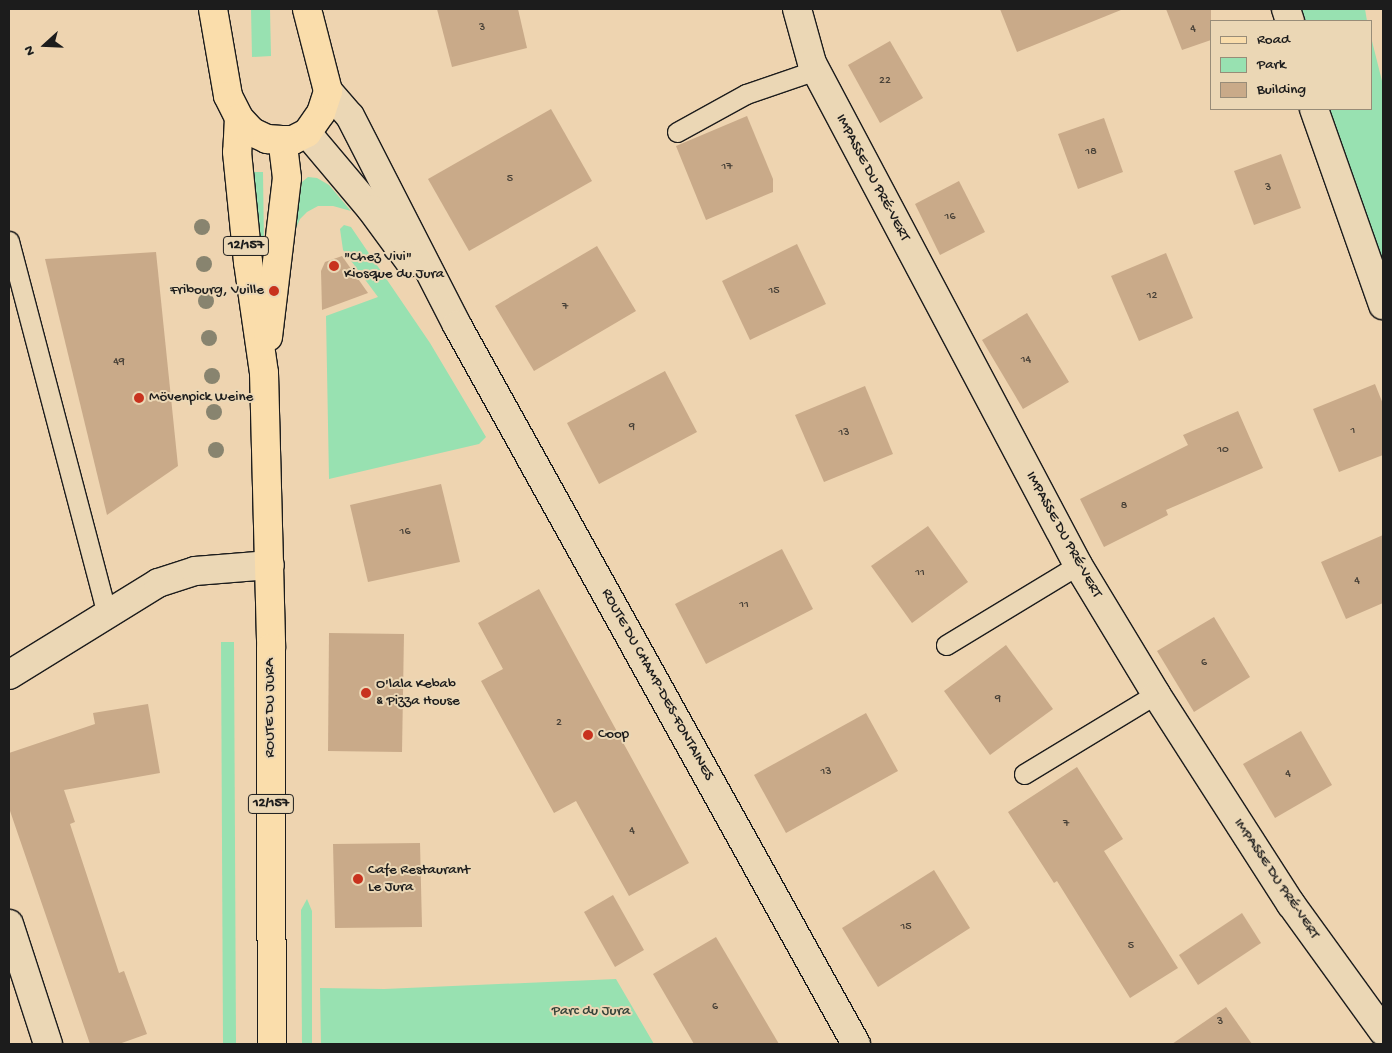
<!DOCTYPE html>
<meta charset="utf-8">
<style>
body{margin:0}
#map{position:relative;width:1392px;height:1053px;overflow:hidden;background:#eed4b0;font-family:"Gochi Hand",sans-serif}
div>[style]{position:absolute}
.green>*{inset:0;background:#98e1b1}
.building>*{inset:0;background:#c9aa89}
.roads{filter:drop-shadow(1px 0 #1c1c1c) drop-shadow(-1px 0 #1c1c1c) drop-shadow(0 1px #1c1c1c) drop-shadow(0 -1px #1c1c1c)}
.lane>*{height:19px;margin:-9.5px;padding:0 9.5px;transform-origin:9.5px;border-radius:9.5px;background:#ebd7b5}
.street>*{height:28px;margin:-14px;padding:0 14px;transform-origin:14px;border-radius:14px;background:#ebd7b5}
.secondary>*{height:28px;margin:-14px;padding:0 14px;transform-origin:14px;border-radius:14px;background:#ebd7b5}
.primary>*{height:28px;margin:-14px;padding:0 14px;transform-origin:14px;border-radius:14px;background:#faddab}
.trees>*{width:16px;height:16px;margin:-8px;border-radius:50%;background:#88846f}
.dots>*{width:14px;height:14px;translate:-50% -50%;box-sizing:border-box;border:2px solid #ebd7b5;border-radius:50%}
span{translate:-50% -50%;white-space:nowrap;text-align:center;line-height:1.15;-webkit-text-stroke:4px #ebd7b5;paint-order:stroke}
.number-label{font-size:12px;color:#474037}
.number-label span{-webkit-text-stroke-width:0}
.shield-label span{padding:1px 4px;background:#ebd7b5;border:1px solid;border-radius:4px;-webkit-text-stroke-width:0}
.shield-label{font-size:14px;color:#1c1c1c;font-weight:700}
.street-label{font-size:15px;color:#1c1c1c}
.poi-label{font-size:15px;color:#1c1c1c}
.left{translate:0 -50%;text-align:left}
.right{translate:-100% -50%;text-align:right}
.park-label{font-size:15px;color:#35433a}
.frame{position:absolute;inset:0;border:10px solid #1c1c1c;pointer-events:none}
.legend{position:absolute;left:1210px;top:20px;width:162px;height:90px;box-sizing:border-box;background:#ebd7b5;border:1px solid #988c78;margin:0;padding:6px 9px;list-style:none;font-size:15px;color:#1c1c1c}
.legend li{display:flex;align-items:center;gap:10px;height:25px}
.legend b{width:25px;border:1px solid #988c78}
.north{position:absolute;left:20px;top:20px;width:50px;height:50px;-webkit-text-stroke:4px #ebd7b5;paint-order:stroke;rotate:250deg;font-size:14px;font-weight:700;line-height:20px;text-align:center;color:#1c1c1c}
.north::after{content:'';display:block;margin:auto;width:18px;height:22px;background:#1c1c1c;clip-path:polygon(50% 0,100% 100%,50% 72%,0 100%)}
</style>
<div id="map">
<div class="green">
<div style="clip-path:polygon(251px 9px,270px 9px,271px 56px,252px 57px)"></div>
<div style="clip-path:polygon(1299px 9px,1365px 9px,1367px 21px,1303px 21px)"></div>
<div style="clip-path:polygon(1371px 37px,1383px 85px,1383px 270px,1327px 109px,1371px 109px)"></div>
<div style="clip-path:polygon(253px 172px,263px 172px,264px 247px,255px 247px)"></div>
<div style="clip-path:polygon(308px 177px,317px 178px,329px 185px,351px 211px,333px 206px,318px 206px,307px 212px,300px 219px,294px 233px,302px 182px)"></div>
<div style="clip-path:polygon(344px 225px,351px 227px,430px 343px,486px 437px,479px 444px,329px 479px,326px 316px,378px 297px,343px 250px,340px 229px)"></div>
<div style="clip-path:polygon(221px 642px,234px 642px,236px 1044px,223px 1044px)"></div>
<div style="clip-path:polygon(307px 899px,312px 911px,312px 1044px,302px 1044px,301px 910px)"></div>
<div style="clip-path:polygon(616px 979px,654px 1044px,321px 1044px,320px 988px,384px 989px)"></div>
</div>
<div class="building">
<div style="clip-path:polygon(437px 9px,518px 9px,527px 48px,452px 67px)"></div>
<div style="clip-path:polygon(1000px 9px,1120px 9px,1121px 10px,1017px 52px)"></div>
<div style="clip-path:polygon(1166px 9px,1211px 9px,1211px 40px,1182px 50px)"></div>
<div style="clip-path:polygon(890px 41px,923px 98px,880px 123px,848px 65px)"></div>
<div style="clip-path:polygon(551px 109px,592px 181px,469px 251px,428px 179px)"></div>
<div style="clip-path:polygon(747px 116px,773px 179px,773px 192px,706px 220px,676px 146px)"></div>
<div style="clip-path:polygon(1104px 118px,1123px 172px,1078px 189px,1058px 134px)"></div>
<div style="clip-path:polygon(1281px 154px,1301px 208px,1254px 225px,1234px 171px)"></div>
<div style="clip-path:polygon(959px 181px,985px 232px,940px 255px,915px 204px)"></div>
<div style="clip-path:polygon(797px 244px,826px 304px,750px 340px,722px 281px)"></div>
<div style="clip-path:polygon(597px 246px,636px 311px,534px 371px,495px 306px)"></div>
<div style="clip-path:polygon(156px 252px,178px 466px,107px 515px,45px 259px)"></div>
<div style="clip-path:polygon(1166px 253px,1193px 318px,1139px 341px,1111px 276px)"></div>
<div style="clip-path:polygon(342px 256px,368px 293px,322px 310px,321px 271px,325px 262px)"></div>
<div style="clip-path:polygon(1027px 313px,1069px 382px,1023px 409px,982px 340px)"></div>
<div style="clip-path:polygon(665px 371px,697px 432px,599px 484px,567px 423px)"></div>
<div style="clip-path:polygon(1375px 384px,1383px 404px,1383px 455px,1339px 472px,1313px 409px)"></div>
<div style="clip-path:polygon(865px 386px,893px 454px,824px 482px,795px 415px)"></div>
<div style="clip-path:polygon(1238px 411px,1263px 468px,1166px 510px,1168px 515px,1104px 547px,1080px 499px,1188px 445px,1183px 435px)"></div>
<div style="clip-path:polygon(441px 484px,460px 562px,368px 582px,350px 505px)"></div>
<div style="clip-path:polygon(928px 526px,968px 582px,912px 623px,871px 566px)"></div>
<div style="clip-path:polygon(1383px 535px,1383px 603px,1346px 619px,1321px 562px)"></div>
<div style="clip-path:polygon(782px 549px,813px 609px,706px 664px,675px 604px)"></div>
<div style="clip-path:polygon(539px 589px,689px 863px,629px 896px,576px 801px,554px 813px,481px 681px,503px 669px,478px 623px)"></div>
<div style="clip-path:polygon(1214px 617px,1250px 677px,1194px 712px,1157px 651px)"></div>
<div style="clip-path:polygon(329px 633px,404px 634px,402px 752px,328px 751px)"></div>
<div style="clip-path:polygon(1006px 645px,1053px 709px,990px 755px,944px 691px)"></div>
<div style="clip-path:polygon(148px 704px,160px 773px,64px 790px,75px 822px,70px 824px,119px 973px,124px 971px,147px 1034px,119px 1044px,90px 1044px,9px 808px,9px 753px,95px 724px,93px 713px)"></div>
<div style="clip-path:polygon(866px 713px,898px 771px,786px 833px,754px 775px)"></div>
<div style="clip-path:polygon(1301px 731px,1332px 785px,1275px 818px,1243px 764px)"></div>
<div style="clip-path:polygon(1077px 767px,1123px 839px,1104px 851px,1178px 968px,1130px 998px,1057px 881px,1054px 883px,1008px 812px)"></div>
<div style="clip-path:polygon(420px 843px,422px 927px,335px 928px,333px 844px)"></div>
<div style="clip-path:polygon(934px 870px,970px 928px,878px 987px,842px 928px)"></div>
<div style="clip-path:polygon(613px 895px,644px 950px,615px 967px,584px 912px)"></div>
<div style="clip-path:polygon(1242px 913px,1261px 943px,1198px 985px,1179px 955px)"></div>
<div style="clip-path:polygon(716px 937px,779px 1044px,694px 1044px,653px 974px)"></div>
<div style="clip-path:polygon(1226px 1007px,1252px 1044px,1172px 1044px)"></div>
</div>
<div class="roads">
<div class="lane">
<div style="left:677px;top:132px;width:79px;rotate:-28.8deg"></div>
<div style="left:746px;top:94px;width:74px;rotate:-18.9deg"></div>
<div style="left:9px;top:241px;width:386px;rotate:75.3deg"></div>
<div style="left:946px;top:645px;width:154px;rotate:-31.2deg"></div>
<div style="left:1024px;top:774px;width:154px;rotate:-31.2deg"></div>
</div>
<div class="street">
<div style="left:797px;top:9px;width:56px;rotate:74.5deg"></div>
<div style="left:812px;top:63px;width:568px;rotate:62.08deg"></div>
<div style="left:1078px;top:565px;width:151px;rotate:58.8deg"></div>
<div style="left:1156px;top:694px;width:250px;rotate:57.3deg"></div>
<div style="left:1291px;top:904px;width:157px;rotate:54.1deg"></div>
<div style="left:1286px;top:9px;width:13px;rotate:72deg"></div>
<div style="left:1314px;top:109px;width:208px;rotate:70.6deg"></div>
<div style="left:9px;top:675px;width:175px;rotate:-31.7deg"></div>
<div style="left:158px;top:583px;width:39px;rotate:-18deg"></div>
<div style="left:195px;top:571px;width:75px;rotate:-4.6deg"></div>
<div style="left:9px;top:924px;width:126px;rotate:72deg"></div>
</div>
<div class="secondary">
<div style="left:328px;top:91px;width:33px;rotate:49deg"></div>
<div style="left:350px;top:116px;width:235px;rotate:62.9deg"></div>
<div style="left:457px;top:325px;width:822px;rotate:60.97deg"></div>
<div style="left:307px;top:133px;width:99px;rotate:49.9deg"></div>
<div style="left:371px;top:209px;width:66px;rotate:53.7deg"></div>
</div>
<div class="primary">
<div style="left:213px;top:9px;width:88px;rotate:80.2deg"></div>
<div style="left:228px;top:96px;width:25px;rotate:63deg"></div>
<div style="left:239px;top:118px;width:19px;rotate:47deg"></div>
<div style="left:252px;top:132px;width:17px;rotate:25deg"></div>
<div style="left:267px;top:139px;width:15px;rotate:4deg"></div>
<div style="left:282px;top:140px;width:11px"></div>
<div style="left:293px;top:140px;width:16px;rotate:-27deg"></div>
<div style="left:307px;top:133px;width:24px;rotate:-55deg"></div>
<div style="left:321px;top:113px;width:23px;rotate:-72deg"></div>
<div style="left:328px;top:91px;width:85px;rotate:-104.4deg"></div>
<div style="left:239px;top:118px;width:34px;rotate:93deg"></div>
<div style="left:237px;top:152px;width:111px;rotate:84.3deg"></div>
<div style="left:248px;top:262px;width:112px;rotate:81.8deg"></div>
<div style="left:264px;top:373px;width:275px;rotate:88.5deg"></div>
<div style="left:271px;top:648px;width:396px;rotate:89.9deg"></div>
<div style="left:268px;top:337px;width:160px;rotate:-83.2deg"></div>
<div style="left:287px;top:178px;width:38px;rotate:-97deg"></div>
</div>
</div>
<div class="trees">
<div style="left:202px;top:227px"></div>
<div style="left:204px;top:264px"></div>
<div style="left:206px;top:301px"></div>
<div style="left:209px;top:338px"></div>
<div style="left:212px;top:376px"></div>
<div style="left:214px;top:412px"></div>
<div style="left:216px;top:450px"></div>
</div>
<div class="dots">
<div style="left:334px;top:266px;background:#c8321e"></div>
<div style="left:274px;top:291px;background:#c8321e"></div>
<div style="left:139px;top:398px;background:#c8321e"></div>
<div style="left:366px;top:693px;background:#c8321e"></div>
<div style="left:588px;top:735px;background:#c8321e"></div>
<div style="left:358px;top:879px;background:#c8321e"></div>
</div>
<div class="number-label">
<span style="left:482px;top:29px">3</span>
<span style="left:1193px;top:30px">4</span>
<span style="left:885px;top:82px">22</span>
<span style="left:1091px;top:153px">18</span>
<span style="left:727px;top:168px">17</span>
<span style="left:510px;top:180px">5</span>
<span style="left:1268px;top:189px">3</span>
<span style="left:950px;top:218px">16</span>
<span style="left:774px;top:292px">15</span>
<span style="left:1152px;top:297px">12</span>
<span style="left:565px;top:308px">7</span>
<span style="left:1026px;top:361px">14</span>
<span style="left:119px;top:363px">49</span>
<span style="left:632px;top:428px">9</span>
<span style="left:1353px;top:432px">1</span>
<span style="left:844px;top:434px">13</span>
<span style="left:1223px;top:451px">10</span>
<span style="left:1124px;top:507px">8</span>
<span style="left:405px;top:533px">16</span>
<span style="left:920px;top:574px">11</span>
<span style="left:1357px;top:582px">4</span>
<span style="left:744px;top:606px">11</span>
<span style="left:1204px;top:664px">6</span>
<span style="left:998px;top:700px">9</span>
<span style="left:559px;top:724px">2</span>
<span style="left:826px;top:773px">13</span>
<span style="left:1288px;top:775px">4</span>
<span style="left:1066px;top:825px">7</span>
<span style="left:632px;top:832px">4</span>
<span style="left:906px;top:928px">15</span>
<span style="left:1131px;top:947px">5</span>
<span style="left:715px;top:1008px">6</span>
<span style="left:1220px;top:1023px">3</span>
</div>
<div class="shield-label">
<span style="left:246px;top:246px">12/157</span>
<span style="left:271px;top:804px">12/157</span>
</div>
<div class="street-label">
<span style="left:872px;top:178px;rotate:62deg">IMPASSE DU PRÉ-VERT</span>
<span style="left:1063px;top:535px;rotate:61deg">IMPASSE DU PRÉ-VERT</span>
<span style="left:657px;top:685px;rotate:61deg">ROUTE DU CHAMP-DES-FONTAINES</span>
<span style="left:271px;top:708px;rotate:-90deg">ROUTE DU JURA</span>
<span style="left:1276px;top:879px;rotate:56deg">IMPASSE DU PRÉ-VERT</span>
</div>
<div class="poi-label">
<span class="left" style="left:344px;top:266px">"Chez Vivi"<br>Kiosque du Jura</span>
<span class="right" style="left:264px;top:291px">Fribourg, Vuille</span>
<span class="left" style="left:149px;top:398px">Mövenpick Weine</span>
<span class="left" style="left:376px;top:693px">O'lala Kebab<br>&amp; Pizza House</span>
<span class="left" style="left:598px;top:735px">Coop</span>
<span class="left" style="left:368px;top:879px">Cafe Restaurant<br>Le Jura</span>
</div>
<div class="park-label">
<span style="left:591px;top:1012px">Parc du Jura</span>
</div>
<div class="frame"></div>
<ul class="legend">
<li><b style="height:6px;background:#faddab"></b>Road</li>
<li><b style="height:14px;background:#98e1b1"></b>Park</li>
<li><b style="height:14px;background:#c9aa89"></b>Building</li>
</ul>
<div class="north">N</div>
</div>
